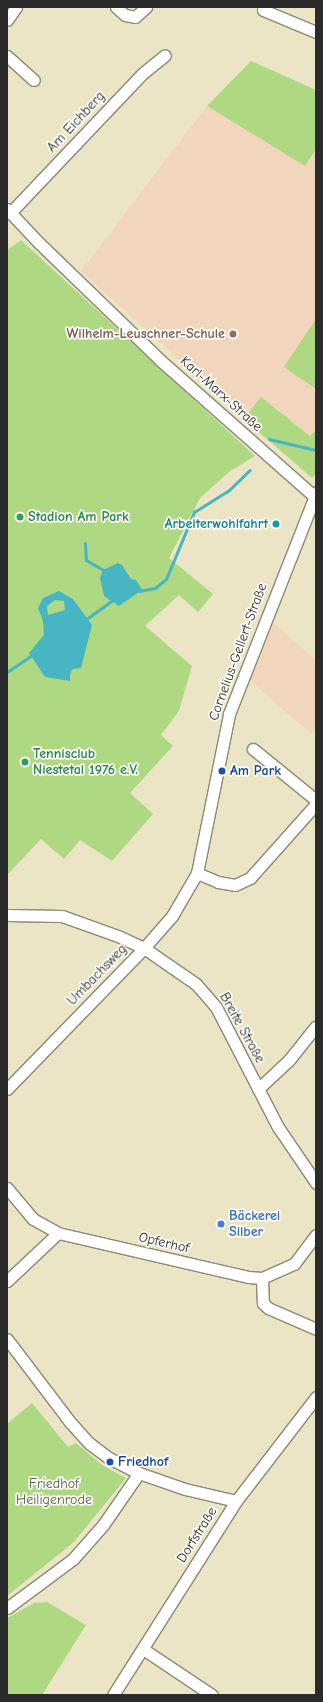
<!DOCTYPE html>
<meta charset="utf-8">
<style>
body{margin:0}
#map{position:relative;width:323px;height:1702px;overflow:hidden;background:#ebe5c6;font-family:"Comic Neue",sans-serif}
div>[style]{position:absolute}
.built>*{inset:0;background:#f2d5bd}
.green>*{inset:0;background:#afd882}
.water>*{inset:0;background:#47b5c2}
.stream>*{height:3px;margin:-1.5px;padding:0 1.5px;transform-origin:1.5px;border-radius:1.5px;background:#47b5c2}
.roads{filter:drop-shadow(1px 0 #8b8878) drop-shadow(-1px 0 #8b8878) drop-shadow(0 1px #8b8878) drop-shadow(0 -1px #8b8878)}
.street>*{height:11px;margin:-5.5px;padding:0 5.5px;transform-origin:5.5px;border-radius:5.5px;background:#fff}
.dots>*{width:11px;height:11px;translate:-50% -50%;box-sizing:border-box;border:2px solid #fdfcf7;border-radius:50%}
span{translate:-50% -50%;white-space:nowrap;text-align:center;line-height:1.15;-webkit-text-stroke:3.5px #fdfcf7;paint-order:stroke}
.street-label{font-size:14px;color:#2b2b2b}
.education-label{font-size:14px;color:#785e54;font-weight:700}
.right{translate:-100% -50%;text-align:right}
.leisure-label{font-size:14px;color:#27864d;font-weight:700}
.left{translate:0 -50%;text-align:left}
.culture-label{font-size:14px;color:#0d838f;font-weight:700}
.transit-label{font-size:14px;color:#164399;font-weight:700}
.shop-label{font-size:14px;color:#366cbe;font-weight:700}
.park-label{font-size:14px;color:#535f45}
.frame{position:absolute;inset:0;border:8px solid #2b2b2b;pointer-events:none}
</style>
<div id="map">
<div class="built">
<div style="clip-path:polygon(207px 106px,305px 166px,316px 149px,316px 430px,311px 436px,261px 398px,244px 419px,81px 271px)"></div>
<div style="clip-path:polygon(272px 622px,316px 660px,316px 729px,311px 734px,248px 679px)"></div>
</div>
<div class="green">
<div style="clip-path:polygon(251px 61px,316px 90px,316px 149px,305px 166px,207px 106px)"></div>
<div style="clip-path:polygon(21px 240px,255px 456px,229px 472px,200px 498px,169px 558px,213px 594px,198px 612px,179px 595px,145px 626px,192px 666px,179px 711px,161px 735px,173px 746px,130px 793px,153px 814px,112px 861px,80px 840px,64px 859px,41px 839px,7px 875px,7px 250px)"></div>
<div style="clip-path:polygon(316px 319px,316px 389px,284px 367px)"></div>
<div style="clip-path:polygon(261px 397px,310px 436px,316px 430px,316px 473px,312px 478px,244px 419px)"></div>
<div style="clip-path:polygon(32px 1403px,68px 1447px,76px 1443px,102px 1465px,126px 1478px,74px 1542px,7px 1596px,7px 1424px)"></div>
<div style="clip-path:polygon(47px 1602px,86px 1625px,42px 1695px,7px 1695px,7px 1618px,34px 1603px)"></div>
</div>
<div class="water">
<div style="clip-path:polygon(118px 563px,122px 565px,131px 579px,136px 580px,142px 590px,119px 606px,104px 596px,100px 578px,103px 570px)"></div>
<div style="clip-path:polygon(evenodd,59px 591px,73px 599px,92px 625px,81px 668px,73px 669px,70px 674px,70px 681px,45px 677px,29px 653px,44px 635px,43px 621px,38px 608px,43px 598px,59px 591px,55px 600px,64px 601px,65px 610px,48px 615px,47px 606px,55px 600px)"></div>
</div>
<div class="stream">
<div style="left:269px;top:439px;width:48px;rotate:13.2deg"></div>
<div style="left:85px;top:543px;width:17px;rotate:87deg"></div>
<div style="left:86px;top:560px;width:20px;rotate:30deg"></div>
<div style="left:139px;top:591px;width:16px;rotate:-11deg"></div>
<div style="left:155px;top:588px;width:14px;rotate:-39deg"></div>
<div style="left:166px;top:579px;width:73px;rotate:-67.3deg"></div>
<div style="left:194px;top:512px;width:40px;rotate:-32deg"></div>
<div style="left:228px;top:491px;width:30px;rotate:-44deg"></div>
<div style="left:85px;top:620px;width:34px;rotate:-36deg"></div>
<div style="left:7px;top:672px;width:32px;rotate:-34deg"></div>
</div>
<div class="roads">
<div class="street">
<div style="left:116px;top:7px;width:12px;rotate:42deg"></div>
<div style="left:125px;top:15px;width:10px;rotate:11deg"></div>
<div style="left:135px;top:17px;width:15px;rotate:-42deg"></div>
<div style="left:266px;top:7px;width:4px;rotate:135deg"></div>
<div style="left:263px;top:10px;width:57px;rotate:22.5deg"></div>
<div style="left:7px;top:20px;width:16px;rotate:-55deg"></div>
<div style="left:7px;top:56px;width:36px;rotate:42deg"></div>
<div style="left:7px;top:209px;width:45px;rotate:46.8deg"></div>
<div style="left:38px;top:242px;width:170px;rotate:44deg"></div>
<div style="left:160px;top:360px;width:208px;rotate:41.5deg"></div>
<div style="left:10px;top:213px;width:193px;rotate:-46.5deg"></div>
<div style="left:143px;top:73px;width:28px;rotate:-39deg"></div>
<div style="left:253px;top:749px;width:81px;rotate:39deg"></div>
<div style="left:197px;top:873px;width:23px;rotate:23deg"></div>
<div style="left:218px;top:882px;width:17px;rotate:10deg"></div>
<div style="left:235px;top:885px;width:17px;rotate:-25deg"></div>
<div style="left:250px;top:878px;width:99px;rotate:-48.3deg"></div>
<div style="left:7px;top:915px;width:55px;rotate:1deg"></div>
<div style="left:62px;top:916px;width:59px;rotate:19.7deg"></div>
<div style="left:118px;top:936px;width:29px;rotate:25deg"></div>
<div style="left:144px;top:948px;width:63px;rotate:34.7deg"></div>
<div style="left:196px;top:984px;width:30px;rotate:49deg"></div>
<div style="left:216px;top:1007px;width:135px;rotate:62.7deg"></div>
<div style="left:278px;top:1127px;width:68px;rotate:55.8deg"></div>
<div style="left:7px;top:1089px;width:197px;rotate:-45.8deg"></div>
<div style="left:144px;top:948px;width:43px;rotate:-48.8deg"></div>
<div style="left:172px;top:916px;width:50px;rotate:-59.8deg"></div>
<div style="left:197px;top:873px;width:162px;rotate:-78.6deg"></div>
<div style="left:229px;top:714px;width:238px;rotate:-68.5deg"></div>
<div style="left:258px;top:1089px;width:42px;rotate:-43.1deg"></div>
<div style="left:289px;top:1060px;width:43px;rotate:-51.5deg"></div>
<div style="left:7px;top:1188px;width:40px;rotate:50deg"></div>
<div style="left:33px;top:1219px;width:29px;rotate:29deg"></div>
<div style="left:58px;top:1233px;width:195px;rotate:13deg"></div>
<div style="left:248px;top:1277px;width:14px;rotate:4deg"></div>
<div style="left:262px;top:1278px;width:35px;rotate:-24deg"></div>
<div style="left:294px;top:1264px;width:36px;rotate:-53deg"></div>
<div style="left:262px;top:1278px;width:25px;rotate:88deg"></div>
<div style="left:263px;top:1303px;width:7px;rotate:45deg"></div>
<div style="left:268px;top:1308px;width:52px;rotate:23.6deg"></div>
<div style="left:7px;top:1281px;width:70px;rotate:-43.3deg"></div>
<div style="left:7px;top:1339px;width:104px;rotate:52.8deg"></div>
<div style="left:70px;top:1422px;width:28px;rotate:48deg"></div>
<div style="left:89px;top:1443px;width:25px;rotate:37deg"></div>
<div style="left:109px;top:1458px;width:34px;rotate:27deg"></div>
<div style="left:139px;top:1473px;width:49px;rotate:19.2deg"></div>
<div style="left:185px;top:1489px;width:52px;rotate:13.2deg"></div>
<div style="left:7px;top:1608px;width:82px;rotate:-36.6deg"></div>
<div style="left:73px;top:1559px;width:45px;rotate:-48.6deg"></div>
<div style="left:103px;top:1525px;width:63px;rotate:-55.3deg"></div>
<div style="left:143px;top:1649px;width:83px;rotate:33.7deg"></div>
<div style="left:113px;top:1695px;width:230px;rotate:-57.6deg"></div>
<div style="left:236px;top:1501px;width:131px;rotate:-52.4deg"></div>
</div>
</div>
<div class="dots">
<div style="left:233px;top:334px;background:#8d6e63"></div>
<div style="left:20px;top:517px;background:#2e9e5b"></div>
<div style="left:276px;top:524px;background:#0f9aa8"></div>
<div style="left:25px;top:762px;background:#2e9e5b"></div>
<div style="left:222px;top:771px;background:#1a4fb4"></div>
<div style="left:221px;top:1224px;background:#3f7fe0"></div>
<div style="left:110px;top:1462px;background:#1a4fb4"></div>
</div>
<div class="street-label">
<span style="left:76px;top:122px;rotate:-47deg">Am Eichberg</span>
<span style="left:221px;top:394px;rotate:42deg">Karl-Marx-Straße</span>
<span style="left:238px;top:652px;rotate:-70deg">Cornelius-Gellert-Straße</span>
<span style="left:97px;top:975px;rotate:-46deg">Umbachsweg</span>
<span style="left:242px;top:1028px;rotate:61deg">Breite Straße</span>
<span style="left:164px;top:1243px;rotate:13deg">Opferhof</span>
<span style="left:197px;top:1535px;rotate:-58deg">Dorfstraße</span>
</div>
<div class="education-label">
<span class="right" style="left:225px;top:334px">Wilhelm-Leuschner-Schule</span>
</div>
<div class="leisure-label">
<span class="left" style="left:28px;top:517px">Stadion Am Park</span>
<span class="left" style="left:33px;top:762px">Tennisclub<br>Niestetal 1976 e.V.</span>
</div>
<div class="culture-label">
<span class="right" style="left:268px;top:524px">Arbeiterwohlfahrt</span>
</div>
<div class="transit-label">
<span class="left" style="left:230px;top:771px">Am Park</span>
<span class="left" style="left:118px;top:1462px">Friedhof</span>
</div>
<div class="shop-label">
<span class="left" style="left:229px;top:1224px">Bäckerei<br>Silber</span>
</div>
<div class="park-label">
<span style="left:54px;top:1492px">Friedhof<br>Heiligenrode</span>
</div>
<div class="frame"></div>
</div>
